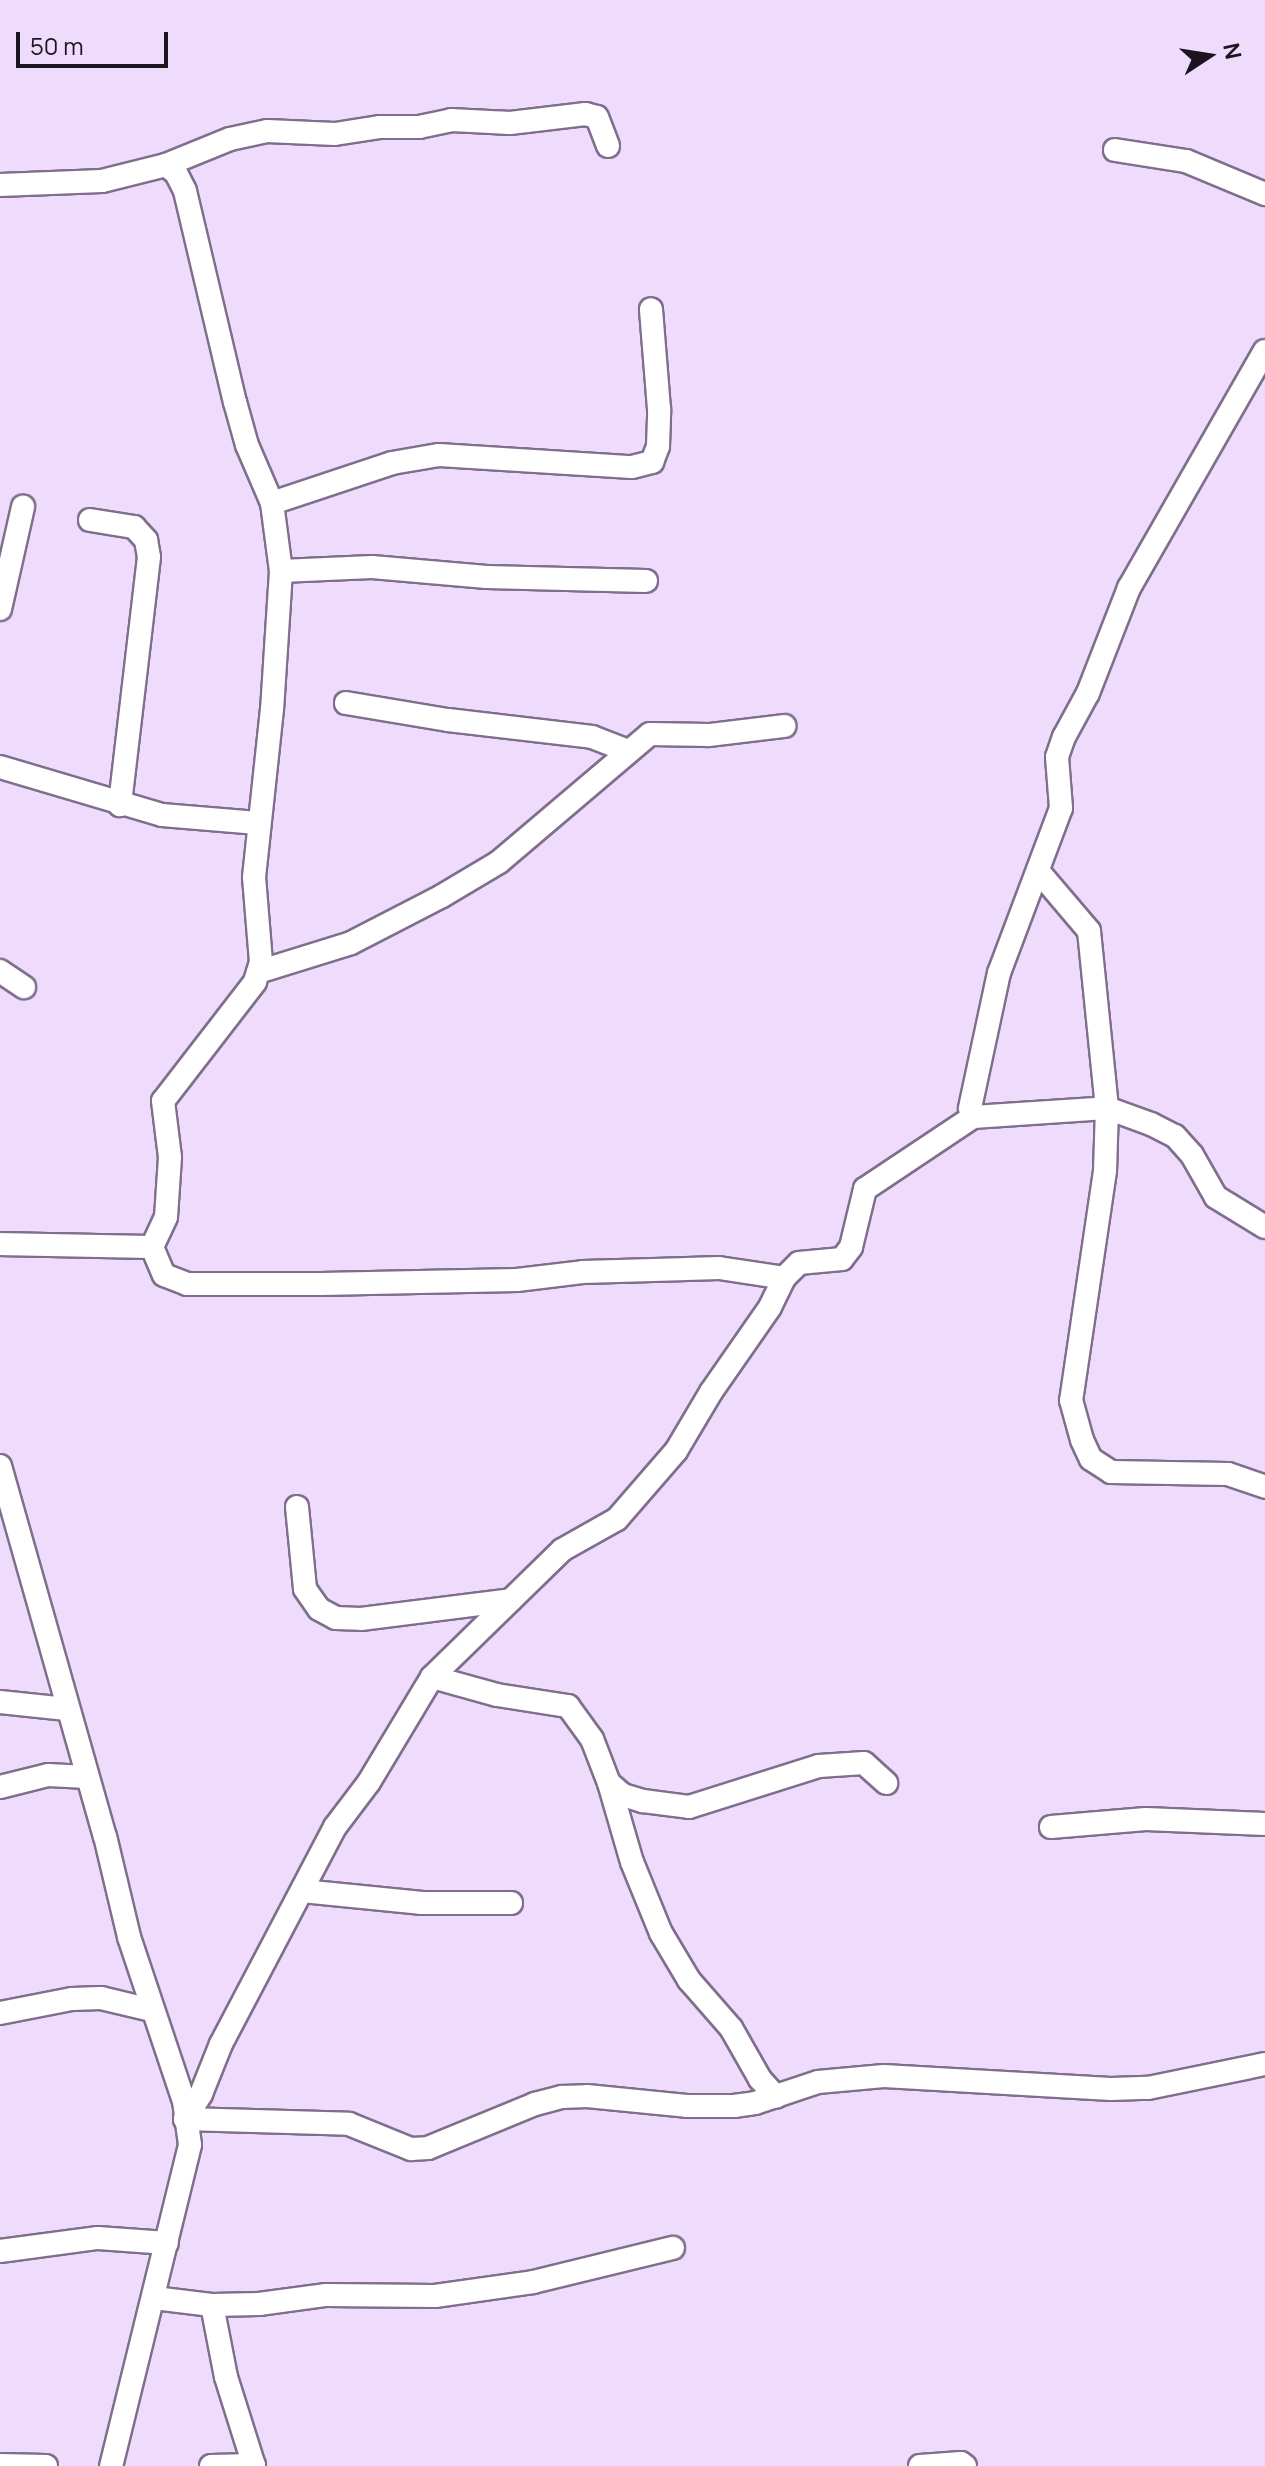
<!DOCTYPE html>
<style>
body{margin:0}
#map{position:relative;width:1265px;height:2466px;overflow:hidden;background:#efdcfd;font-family:Manrope,sans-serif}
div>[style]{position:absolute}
.roads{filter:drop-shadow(2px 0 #806f8c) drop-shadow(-2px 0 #806f8c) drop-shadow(0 2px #806f8c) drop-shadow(0 -2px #806f8c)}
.minor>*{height:22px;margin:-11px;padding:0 11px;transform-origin:11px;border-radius:11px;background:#fff}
span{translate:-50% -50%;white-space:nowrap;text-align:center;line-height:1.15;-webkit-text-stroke:8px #efdcfd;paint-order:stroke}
.north{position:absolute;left:1169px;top:16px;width:80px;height:80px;-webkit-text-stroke:6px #efdcfd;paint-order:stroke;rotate:78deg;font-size:22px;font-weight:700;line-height:32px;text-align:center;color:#1c1520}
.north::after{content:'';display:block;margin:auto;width:28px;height:36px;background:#1c1520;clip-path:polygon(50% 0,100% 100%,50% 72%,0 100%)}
.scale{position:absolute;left:16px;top:32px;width:152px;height:36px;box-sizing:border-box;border:4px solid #1c1520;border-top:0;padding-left:10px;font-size:24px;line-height:28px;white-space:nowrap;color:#1c1520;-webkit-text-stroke:6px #efdcfd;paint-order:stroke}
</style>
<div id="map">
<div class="roads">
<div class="minor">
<div style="left:1115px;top:150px;width:72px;rotate:8.8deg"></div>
<div style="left:1186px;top:161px;width:86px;rotate:22.7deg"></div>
<div style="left:166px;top:165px;width:13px;rotate:39deg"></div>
<div style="left:176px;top:173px;width:20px;rotate:63deg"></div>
<div style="left:185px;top:191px;width:217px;rotate:76.7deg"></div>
<div style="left:235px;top:402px;width:45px;rotate:74.4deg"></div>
<div style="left:247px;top:445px;width:63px;rotate:66.7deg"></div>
<div style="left:272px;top:503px;width:69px;rotate:82.5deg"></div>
<div style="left:281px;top:571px;width:138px;rotate:93.7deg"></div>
<div style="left:272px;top:709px;width:169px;rotate:96.1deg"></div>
<div style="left:254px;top:877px;width:85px;rotate:85.3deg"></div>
<div style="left:261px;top:962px;width:21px;rotate:107deg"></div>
<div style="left:255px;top:982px;width:150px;rotate:127.7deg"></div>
<div style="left:163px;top:1101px;width:56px;rotate:82.9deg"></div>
<div style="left:170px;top:1157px;width:60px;rotate:93.8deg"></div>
<div style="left:166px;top:1217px;width:33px;rotate:115deg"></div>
<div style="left:152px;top:1247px;width:30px;rotate:67deg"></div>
<div style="left:164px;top:1275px;width:25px;rotate:21deg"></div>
<div style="left:187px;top:1284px;width:134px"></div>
<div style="left:321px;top:1284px;width:196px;rotate:-1.2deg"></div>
<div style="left:517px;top:1280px;width:66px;rotate:-6.9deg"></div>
<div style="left:583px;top:1272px;width:136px;rotate:-1.7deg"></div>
<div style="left:719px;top:1268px;width:66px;rotate:8.7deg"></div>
<div style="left:0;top:185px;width:102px;rotate:-2.2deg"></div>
<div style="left:102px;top:181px;width:66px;rotate:-14deg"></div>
<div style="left:166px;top:165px;width:69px;rotate:-22.1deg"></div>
<div style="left:230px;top:139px;width:38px;rotate:-12deg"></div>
<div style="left:267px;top:131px;width:68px;rotate:2.5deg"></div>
<div style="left:335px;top:134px;width:46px;rotate:-8.8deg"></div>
<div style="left:380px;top:127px;width:39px"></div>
<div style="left:419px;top:127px;width:33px;rotate:-12deg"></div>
<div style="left:451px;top:120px;width:59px;rotate:2.9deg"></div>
<div style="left:510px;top:123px;width:76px;rotate:-6.8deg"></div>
<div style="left:585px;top:114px;width:12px;rotate:14deg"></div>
<div style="left:597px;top:117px;width:31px;rotate:69deg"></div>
<div style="left:272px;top:503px;width:126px;rotate:-18.4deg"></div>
<div style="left:392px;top:463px;width:48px;rotate:-9.7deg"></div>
<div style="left:439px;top:455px;width:193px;rotate:3.6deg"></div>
<div style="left:632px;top:467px;width:21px;rotate:-14deg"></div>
<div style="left:652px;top:462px;width:17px;rotate:-69deg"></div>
<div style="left:658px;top:446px;width:37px;rotate:-88deg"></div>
<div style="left:659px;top:409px;width:100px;rotate:-94.6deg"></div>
<div style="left:90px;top:520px;width:45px;rotate:9deg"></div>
<div style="left:134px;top:527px;width:18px;rotate:47deg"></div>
<div style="left:146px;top:540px;width:17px;rotate:80deg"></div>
<div style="left:149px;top:557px;width:250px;rotate:96.7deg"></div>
<div style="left:281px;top:571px;width:91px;rotate:-2.5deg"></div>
<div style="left:372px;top:567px;width:115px;rotate:5deg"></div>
<div style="left:487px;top:577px;width:159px;rotate:1.4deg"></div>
<div style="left:0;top:609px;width:105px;rotate:-77.3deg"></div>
<div style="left:346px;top:703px;width:103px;rotate:9.5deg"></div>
<div style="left:448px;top:720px;width:145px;rotate:6.7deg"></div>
<div style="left:592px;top:737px;width:36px;rotate:21deg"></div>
<div style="left:0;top:767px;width:169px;rotate:16.5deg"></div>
<div style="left:162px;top:815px;width:96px;rotate:4.8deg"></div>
<div style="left:1039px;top:872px;width:77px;rotate:49.7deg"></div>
<div style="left:1089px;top:931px;width:178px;rotate:84.2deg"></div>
<div style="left:1107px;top:1108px;width:63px;rotate:91.8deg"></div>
<div style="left:1105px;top:1171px;width:232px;rotate:98.4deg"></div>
<div style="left:1071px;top:1400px;width:41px;rotate:74.6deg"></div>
<div style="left:1082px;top:1440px;width:21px;rotate:65deg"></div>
<div style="left:1091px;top:1459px;width:24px;rotate:33deg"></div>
<div style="left:1111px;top:1472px;width:117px;rotate:1deg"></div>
<div style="left:1228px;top:1474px;width:39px;rotate:19deg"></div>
<div style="left:0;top:971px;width:29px;rotate:34deg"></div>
<div style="left:258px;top:972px;width:97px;rotate:-17.3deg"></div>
<div style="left:351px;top:943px;width:102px;rotate:-27.3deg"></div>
<div style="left:442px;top:896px;width:66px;rotate:-30.8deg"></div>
<div style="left:499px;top:862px;width:198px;rotate:-40.3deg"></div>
<div style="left:650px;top:734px;width:59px;rotate:1deg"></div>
<div style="left:709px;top:735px;width:76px;rotate:-6.8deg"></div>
<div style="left:973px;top:1117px;width:134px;rotate:-3.8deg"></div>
<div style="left:1107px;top:1108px;width:47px;rotate:20deg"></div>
<div style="left:1151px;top:1124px;width:27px;rotate:27deg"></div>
<div style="left:1175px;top:1136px;width:25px;rotate:48deg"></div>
<div style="left:1192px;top:1155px;width:48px;rotate:60.3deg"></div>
<div style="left:1216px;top:1197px;width:57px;rotate:31.5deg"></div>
<div style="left:0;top:1244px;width:152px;rotate:1.1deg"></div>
<div style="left:0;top:1466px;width:385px;rotate:74.2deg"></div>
<div style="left:105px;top:1836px;width:104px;rotate:76.6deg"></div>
<div style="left:129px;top:1937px;width:173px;rotate:71.5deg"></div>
<div style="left:184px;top:2101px;width:44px;rotate:82.2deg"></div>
<div style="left:190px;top:2145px;width:331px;rotate:103.8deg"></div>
<div style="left:297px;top:1507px;width:82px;rotate:84.4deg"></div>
<div style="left:305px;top:1589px;width:24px;rotate:55deg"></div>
<div style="left:319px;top:1609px;width:19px;rotate:28deg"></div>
<div style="left:336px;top:1618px;width:25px;rotate:2deg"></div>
<div style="left:361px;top:1619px;width:151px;rotate:-7.2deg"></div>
<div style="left:432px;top:1677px;width:67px;rotate:15.5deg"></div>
<div style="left:497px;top:1695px;width:72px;rotate:8.8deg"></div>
<div style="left:568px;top:1706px;width:41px;rotate:54deg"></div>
<div style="left:592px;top:1739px;width:47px;rotate:68.9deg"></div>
<div style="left:609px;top:1783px;width:18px;rotate:41deg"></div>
<div style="left:623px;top:1795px;width:21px;rotate:17deg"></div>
<div style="left:643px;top:1801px;width:46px;rotate:7.4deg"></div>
<div style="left:689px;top:1807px;width:136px;rotate:-17.5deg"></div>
<div style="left:819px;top:1766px;width:45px;rotate:-3.8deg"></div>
<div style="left:864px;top:1763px;width:30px;rotate:42deg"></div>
<div style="left:0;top:1702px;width:67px;rotate:6deg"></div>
<div style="left:609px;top:1783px;width:82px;rotate:73.8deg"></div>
<div style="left:632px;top:1862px;width:77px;rotate:67.8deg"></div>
<div style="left:661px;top:1933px;width:55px;rotate:59.2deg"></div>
<div style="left:689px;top:1980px;width:64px;rotate:48.8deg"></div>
<div style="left:731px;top:2028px;width:59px;rotate:60.4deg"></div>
<div style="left:760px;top:2079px;width:24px;rotate:48deg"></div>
<div style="left:0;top:1787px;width:49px;rotate:-14deg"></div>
<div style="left:48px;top:1775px;width:39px;rotate:3deg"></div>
<div style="left:1051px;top:1827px;width:95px;rotate:-4.8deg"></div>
<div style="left:1146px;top:1819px;width:119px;rotate:2.4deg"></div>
<div style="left:302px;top:1891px;width:121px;rotate:5.7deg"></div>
<div style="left:422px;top:1903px;width:89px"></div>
<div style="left:0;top:2013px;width:73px;rotate:-11deg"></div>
<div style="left:72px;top:1999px;width:29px;rotate:-2deg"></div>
<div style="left:101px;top:1998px;width:51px;rotate:13.5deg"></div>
<div style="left:185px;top:2119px;width:30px;rotate:-57deg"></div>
<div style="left:201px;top:2094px;width:54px;rotate:-68.2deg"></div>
<div style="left:221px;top:2044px;width:245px;rotate:-62.3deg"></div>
<div style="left:335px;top:1827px;width:56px;rotate:-52.9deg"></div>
<div style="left:369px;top:1782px;width:122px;rotate:-59deg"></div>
<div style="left:432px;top:1677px;width:182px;rotate:-44.3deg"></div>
<div style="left:562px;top:1550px;width:63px;rotate:-29.4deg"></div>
<div style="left:617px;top:1519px;width:90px;rotate:-49.1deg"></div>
<div style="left:676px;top:1451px;width:69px;rotate:-59.3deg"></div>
<div style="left:711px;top:1392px;width:103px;rotate:-55.2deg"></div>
<div style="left:770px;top:1307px;width:32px;rotate:-64deg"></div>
<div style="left:784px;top:1278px;width:21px;rotate:-45deg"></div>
<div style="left:799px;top:1263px;width:43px;rotate:-5.3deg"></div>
<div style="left:842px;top:1259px;width:15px;rotate:-53deg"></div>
<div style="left:851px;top:1247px;width:60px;rotate:-76.4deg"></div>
<div style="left:865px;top:1189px;width:130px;rotate:-33.7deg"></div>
<div style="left:973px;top:1117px;width:9px;rotate:-108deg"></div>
<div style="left:970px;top:1108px;width:138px;rotate:-77.9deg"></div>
<div style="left:999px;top:973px;width:176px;rotate:-69.4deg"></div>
<div style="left:1061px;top:808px;width:51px;rotate:-94.5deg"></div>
<div style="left:1057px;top:757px;width:21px;rotate:-71deg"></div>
<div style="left:1064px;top:737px;width:50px;rotate:-61.4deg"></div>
<div style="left:1088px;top:693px;width:113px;rotate:-68.7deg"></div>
<div style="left:1129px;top:588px;width:273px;rotate:-60.2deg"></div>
<div style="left:185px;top:2119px;width:164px;rotate:1.7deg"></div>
<div style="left:349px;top:2124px;width:67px;rotate:22deg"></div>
<div style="left:411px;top:2149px;width:17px;rotate:-3deg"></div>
<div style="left:428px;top:2148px;width:116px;rotate:-22.4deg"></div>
<div style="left:535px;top:2104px;width:28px;rotate:-15deg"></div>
<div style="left:562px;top:2097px;width:25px;rotate:-2deg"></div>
<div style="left:587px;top:2096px;width:100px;rotate:5.7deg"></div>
<div style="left:687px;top:2106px;width:47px"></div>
<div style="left:734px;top:2106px;width:21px;rotate:-8deg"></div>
<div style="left:755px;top:2103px;width:66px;rotate:-18.4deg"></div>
<div style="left:818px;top:2082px;width:66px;rotate:-5.2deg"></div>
<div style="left:884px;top:2076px;width:227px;rotate:3.3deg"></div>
<div style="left:1111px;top:2089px;width:37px;rotate:-2deg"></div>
<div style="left:1148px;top:2088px;width:119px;rotate:-11.6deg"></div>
<div style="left:0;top:2251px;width:99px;rotate:-7.6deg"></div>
<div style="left:98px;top:2238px;width:69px;rotate:4.1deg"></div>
<div style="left:154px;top:2298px;width:58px;rotate:6.9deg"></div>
<div style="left:212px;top:2305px;width:73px;rotate:79deg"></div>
<div style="left:226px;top:2377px;width:93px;rotate:72.5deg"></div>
<div style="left:212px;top:2305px;width:47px;rotate:-1.2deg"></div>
<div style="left:259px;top:2304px;width:68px;rotate:-7.7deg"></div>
<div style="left:326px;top:2295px;width:109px;rotate:0.5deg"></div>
<div style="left:435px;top:2296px;width:99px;rotate:-8.1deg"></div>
<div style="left:533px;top:2282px;width:144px;rotate:-13.7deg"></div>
<div style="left:0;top:2465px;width:46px;rotate:1.2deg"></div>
<div style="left:211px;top:2466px;width:43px;rotate:-1.3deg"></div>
<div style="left:920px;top:2466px;width:41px;rotate:-4.2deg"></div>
<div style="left:961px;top:2463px;width:5px;rotate:37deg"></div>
</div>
</div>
<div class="north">N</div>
<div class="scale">50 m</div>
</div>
